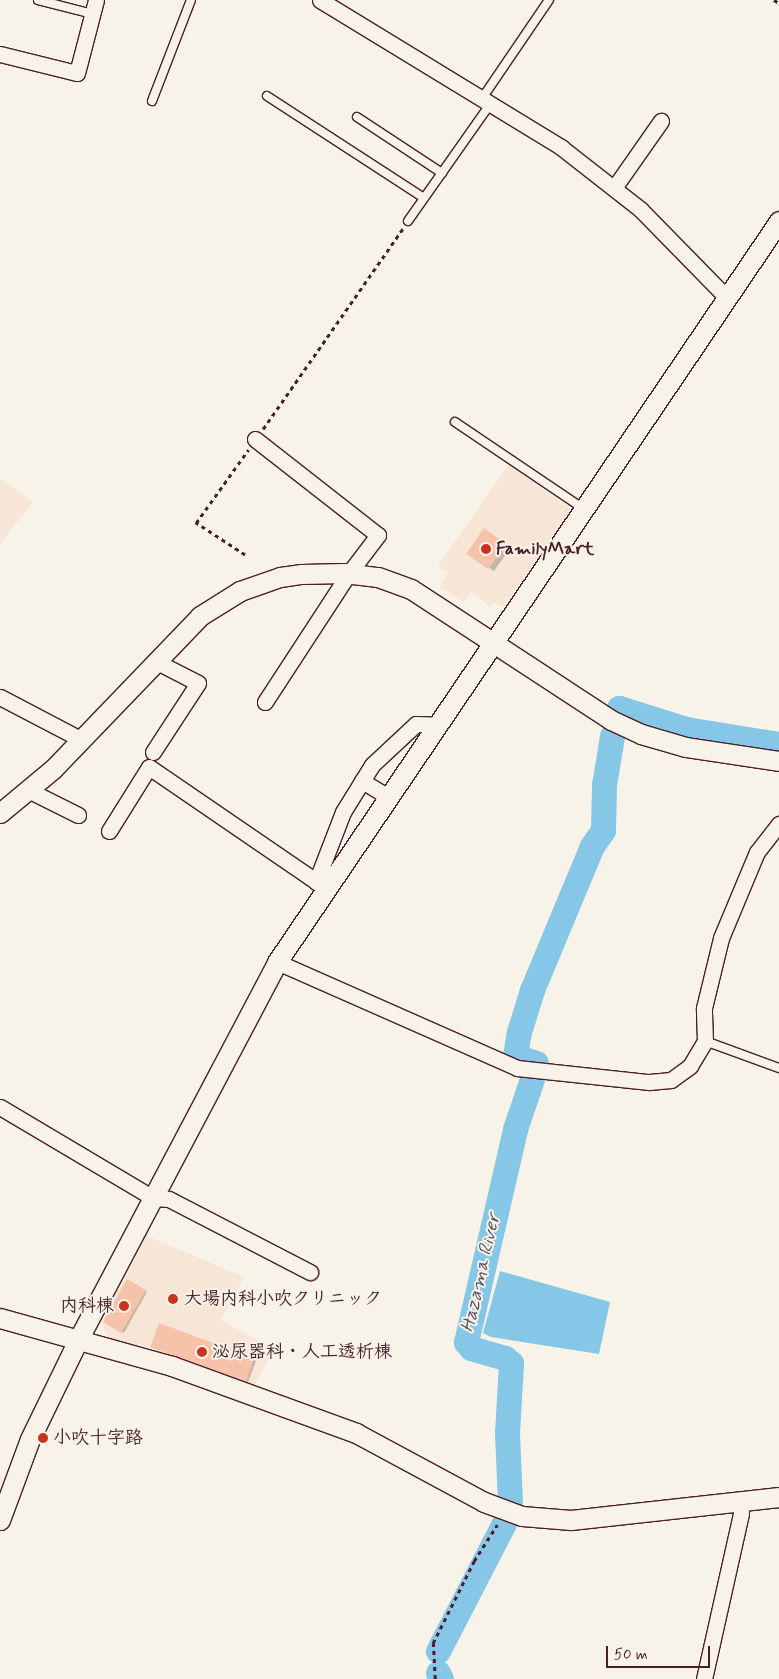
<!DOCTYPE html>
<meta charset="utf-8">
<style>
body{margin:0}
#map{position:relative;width:779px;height:1679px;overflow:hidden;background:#f7f3e8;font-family:Mynerve,"Klee One",sans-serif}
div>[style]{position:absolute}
.built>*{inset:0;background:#f7e5d5}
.water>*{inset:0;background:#86c7e7}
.shadow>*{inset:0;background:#0003}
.river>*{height:25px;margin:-12.5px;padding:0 12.5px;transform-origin:12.5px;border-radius:12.5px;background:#86c7e7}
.building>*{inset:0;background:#f7c3a8}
.path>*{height:2.5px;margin-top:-1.25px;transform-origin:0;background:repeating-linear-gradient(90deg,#4a1f2b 0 4px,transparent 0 8px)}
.roads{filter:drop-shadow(1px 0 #4a1f2b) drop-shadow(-1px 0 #4a1f2b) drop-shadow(0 1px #4a1f2b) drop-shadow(0 -1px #4a1f2b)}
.service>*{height:8px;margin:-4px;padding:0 4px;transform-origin:4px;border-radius:4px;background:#f7f3e8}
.minor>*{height:15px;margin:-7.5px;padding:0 7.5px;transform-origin:7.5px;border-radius:7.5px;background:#f7f3e8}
.tertiary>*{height:19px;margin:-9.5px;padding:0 9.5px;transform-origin:9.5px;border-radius:9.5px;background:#f7f3e8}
.dots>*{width:14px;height:14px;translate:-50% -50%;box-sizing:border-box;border:2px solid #f7f3e8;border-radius:50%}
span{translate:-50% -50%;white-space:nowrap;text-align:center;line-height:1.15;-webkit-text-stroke:4px #f7f3e8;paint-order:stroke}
.poi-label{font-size:18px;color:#4a1f2b;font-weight:700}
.left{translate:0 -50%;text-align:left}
.right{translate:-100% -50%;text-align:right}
.water-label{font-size:19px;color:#5c5163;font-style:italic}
.scale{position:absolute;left:606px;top:1646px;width:104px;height:22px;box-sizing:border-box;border:2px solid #4a1f2b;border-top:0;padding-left:6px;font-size:15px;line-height:18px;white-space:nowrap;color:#4a1f2b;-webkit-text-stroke:4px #f7f3e8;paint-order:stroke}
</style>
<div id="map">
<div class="built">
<div style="clip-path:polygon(509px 464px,572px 510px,504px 606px,493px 604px,491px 608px,471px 591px,464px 602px,440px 587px,448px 573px,438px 566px)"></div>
<div style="clip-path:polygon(0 478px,33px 502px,0 544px)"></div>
<div style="clip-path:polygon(147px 1236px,244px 1277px,221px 1320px,274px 1349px,254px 1387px,139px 1344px,134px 1348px,110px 1340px,101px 1323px)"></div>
</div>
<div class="water">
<div style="clip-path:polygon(500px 1271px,610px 1302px,599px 1354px,491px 1337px,483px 1333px)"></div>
</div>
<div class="shadow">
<div style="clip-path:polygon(489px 533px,511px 547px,494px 571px,467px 554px)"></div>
<div style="clip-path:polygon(128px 1281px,147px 1292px,124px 1333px,105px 1322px)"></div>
<div style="clip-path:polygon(159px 1325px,256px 1361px,248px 1382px,154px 1347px)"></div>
</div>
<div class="river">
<div style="left:618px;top:713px;width:5px;rotate:-79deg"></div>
<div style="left:619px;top:708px;width:70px;rotate:17.4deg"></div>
<div style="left:686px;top:729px;width:94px;rotate:9.2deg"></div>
<div style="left:536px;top:1063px;width:22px;rotate:-162deg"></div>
<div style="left:515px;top:1056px;width:24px;rotate:-81deg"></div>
<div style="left:519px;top:1032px;width:44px;rotate:-72.8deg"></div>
<div style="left:532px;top:990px;width:156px;rotate:-67.4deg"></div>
<div style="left:592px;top:846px;width:19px;rotate:-55deg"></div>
<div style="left:603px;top:830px;width:45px;rotate:-88.7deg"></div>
<div style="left:604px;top:785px;width:50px;rotate:-80.7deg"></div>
<div style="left:510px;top:1502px;width:69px;rotate:-92.5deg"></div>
<div style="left:507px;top:1433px;width:70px;rotate:-86.7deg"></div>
<div style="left:511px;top:1363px;width:8px;rotate:-140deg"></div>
<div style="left:505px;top:1358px;width:35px;rotate:-164deg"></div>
<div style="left:471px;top:1348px;width:8px;rotate:-130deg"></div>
<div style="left:466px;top:1342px;width:219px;rotate:-77deg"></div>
<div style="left:515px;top:1129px;width:53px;rotate:-71.2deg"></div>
<div style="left:438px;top:1651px;width:144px;rotate:-62.7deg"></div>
<div style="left:438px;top:1673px;width:7px;rotate:63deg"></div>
</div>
<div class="building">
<div style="clip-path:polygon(484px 528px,506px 544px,488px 569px,466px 554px)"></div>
<div style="clip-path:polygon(127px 1279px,146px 1290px,121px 1333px,103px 1322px)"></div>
<div style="clip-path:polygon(159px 1323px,254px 1358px,246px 1382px,150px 1347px)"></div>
</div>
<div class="path">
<div style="left:774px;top:0;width:6px;rotate:31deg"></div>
<div style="left:263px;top:429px;width:245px;rotate:-55.1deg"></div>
<div style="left:245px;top:555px;width:59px;rotate:-146.9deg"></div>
<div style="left:196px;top:523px;width:90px;rotate:-54.5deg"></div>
<div style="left:435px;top:1679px;width:36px;rotate:-93deg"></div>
<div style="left:433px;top:1643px;width:92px;rotate:-63.4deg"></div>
<div style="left:474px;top:1561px;width:43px;rotate:-57.4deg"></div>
</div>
<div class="roads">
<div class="service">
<div style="left:38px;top:0;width:57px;rotate:14.3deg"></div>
<div style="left:267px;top:96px;width:187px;rotate:33deg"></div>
<div style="left:483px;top:97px;width:117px;rotate:-55.8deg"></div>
<div style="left:152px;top:101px;width:108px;rotate:-68.9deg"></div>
<div style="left:357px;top:117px;width:102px;rotate:33.4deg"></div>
<div style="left:408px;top:221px;width:144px;rotate:-54.9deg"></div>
<div style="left:455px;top:422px;width:156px;rotate:34deg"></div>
<div style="left:705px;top:1041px;width:79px;rotate:20deg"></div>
</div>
<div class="minor">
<div style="left:320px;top:0;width:284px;rotate:31.4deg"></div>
<div style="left:562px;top:148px;width:99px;rotate:38deg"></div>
<div style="left:640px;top:209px;width:126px;rotate:45.6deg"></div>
<div style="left:0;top:54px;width:79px;rotate:13.9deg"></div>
<div style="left:77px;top:73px;width:75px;rotate:-75.4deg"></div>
<div style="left:614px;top:188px;width:82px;rotate:-55deg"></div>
<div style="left:255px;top:439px;width:156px;rotate:38deg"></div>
<div style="left:378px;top:535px;width:48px;rotate:127.3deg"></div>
<div style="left:349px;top:573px;width:154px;rotate:123.1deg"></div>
<div style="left:0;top:697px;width:93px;rotate:27.7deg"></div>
<div style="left:153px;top:752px;width:82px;rotate:-56.9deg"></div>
<div style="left:198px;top:683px;width:48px;rotate:-152.9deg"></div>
<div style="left:362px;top:781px;width:33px;rotate:31deg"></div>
<div style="left:28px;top:790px;width:56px;rotate:26.6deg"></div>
<div style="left:109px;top:831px;width:75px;rotate:-58deg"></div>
<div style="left:149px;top:767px;width:216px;rotate:34.4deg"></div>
<div style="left:316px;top:882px;width:75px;rotate:-68.9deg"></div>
<div style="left:343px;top:812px;width:55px;rotate:-58.3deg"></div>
<div style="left:372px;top:765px;width:60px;rotate:-43deg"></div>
<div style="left:416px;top:724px;width:23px;rotate:2deg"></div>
<div style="left:277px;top:962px;width:262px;rotate:23.8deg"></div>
<div style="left:517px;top:1068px;width:133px;rotate:6.1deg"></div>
<div style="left:649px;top:1082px;width:22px;rotate:-5deg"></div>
<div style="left:671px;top:1080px;width:24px;rotate:-36deg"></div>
<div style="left:690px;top:1066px;width:29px;rotate:-59deg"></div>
<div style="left:705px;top:1041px;width:33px;rotate:-92deg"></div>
<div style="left:704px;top:1008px;width:72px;rotate:-76.3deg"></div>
<div style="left:721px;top:938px;width:93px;rotate:-67.3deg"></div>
<div style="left:757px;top:852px;width:36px;rotate:-52deg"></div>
<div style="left:0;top:1107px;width:178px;rotate:30.7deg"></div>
<div style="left:153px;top:1198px;width:16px;rotate:4deg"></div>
<div style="left:169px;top:1199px;width:159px;rotate:27.4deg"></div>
<div style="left:704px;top:1679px;width:170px;rotate:-77.4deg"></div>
<div style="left:741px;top:1513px;width:11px;rotate:-95deg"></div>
</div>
<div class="tertiary">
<div style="left:0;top:813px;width:69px;rotate:-39.7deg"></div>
<div style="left:53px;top:769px;width:212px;rotate:-46.1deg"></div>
<div style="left:200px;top:616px;width:47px;rotate:-32deg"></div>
<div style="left:240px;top:591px;width:42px;rotate:-19.3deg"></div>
<div style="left:280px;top:577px;width:22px;rotate:-8deg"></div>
<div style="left:302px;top:574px;width:42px;rotate:-1.4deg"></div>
<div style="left:344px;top:573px;width:34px;rotate:7deg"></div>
<div style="left:378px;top:577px;width:35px;rotate:20deg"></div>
<div style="left:411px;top:589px;width:239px;rotate:33.2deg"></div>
<div style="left:611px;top:720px;width:33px;rotate:25deg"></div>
<div style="left:641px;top:734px;width:47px;rotate:16.1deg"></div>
<div style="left:686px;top:747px;width:94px;rotate:8.6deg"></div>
<div style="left:0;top:1318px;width:179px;rotate:15.6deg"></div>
<div style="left:172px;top:1366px;width:196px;rotate:20deg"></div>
<div style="left:356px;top:1433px;width:145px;rotate:28.3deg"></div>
<div style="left:484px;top:1502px;width:40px;rotate:20.2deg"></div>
<div style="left:522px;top:1516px;width:49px;rotate:4.7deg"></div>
<div style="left:571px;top:1520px;width:209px;rotate:-6.3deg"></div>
<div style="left:0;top:1520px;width:86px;rotate:-69.7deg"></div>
<div style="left:30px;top:1439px;width:110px;rotate:-64.1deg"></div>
<div style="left:78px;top:1340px;width:427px;rotate:-62.2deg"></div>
<div style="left:277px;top:962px;width:895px;rotate:-55.88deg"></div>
</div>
</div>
<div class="dots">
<div style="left:486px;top:549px;background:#c8321e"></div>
<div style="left:173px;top:1299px;background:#c8321e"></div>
<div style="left:124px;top:1306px;background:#c8321e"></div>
<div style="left:202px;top:1352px;background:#c8321e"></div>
<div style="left:43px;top:1438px;background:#c8321e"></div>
</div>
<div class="poi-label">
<span class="left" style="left:496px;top:549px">FamilyMart</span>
<span class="left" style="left:184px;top:1299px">大場内科小吹クリニック</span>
<span class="right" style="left:114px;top:1306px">内科棟</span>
<span class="left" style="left:212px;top:1352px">泌尿器科・人工透析棟</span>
<span class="left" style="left:53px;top:1438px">小吹十字路</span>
</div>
<div class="water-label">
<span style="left:481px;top:1273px;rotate:-77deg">Hazama River</span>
</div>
<div class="scale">50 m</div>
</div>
